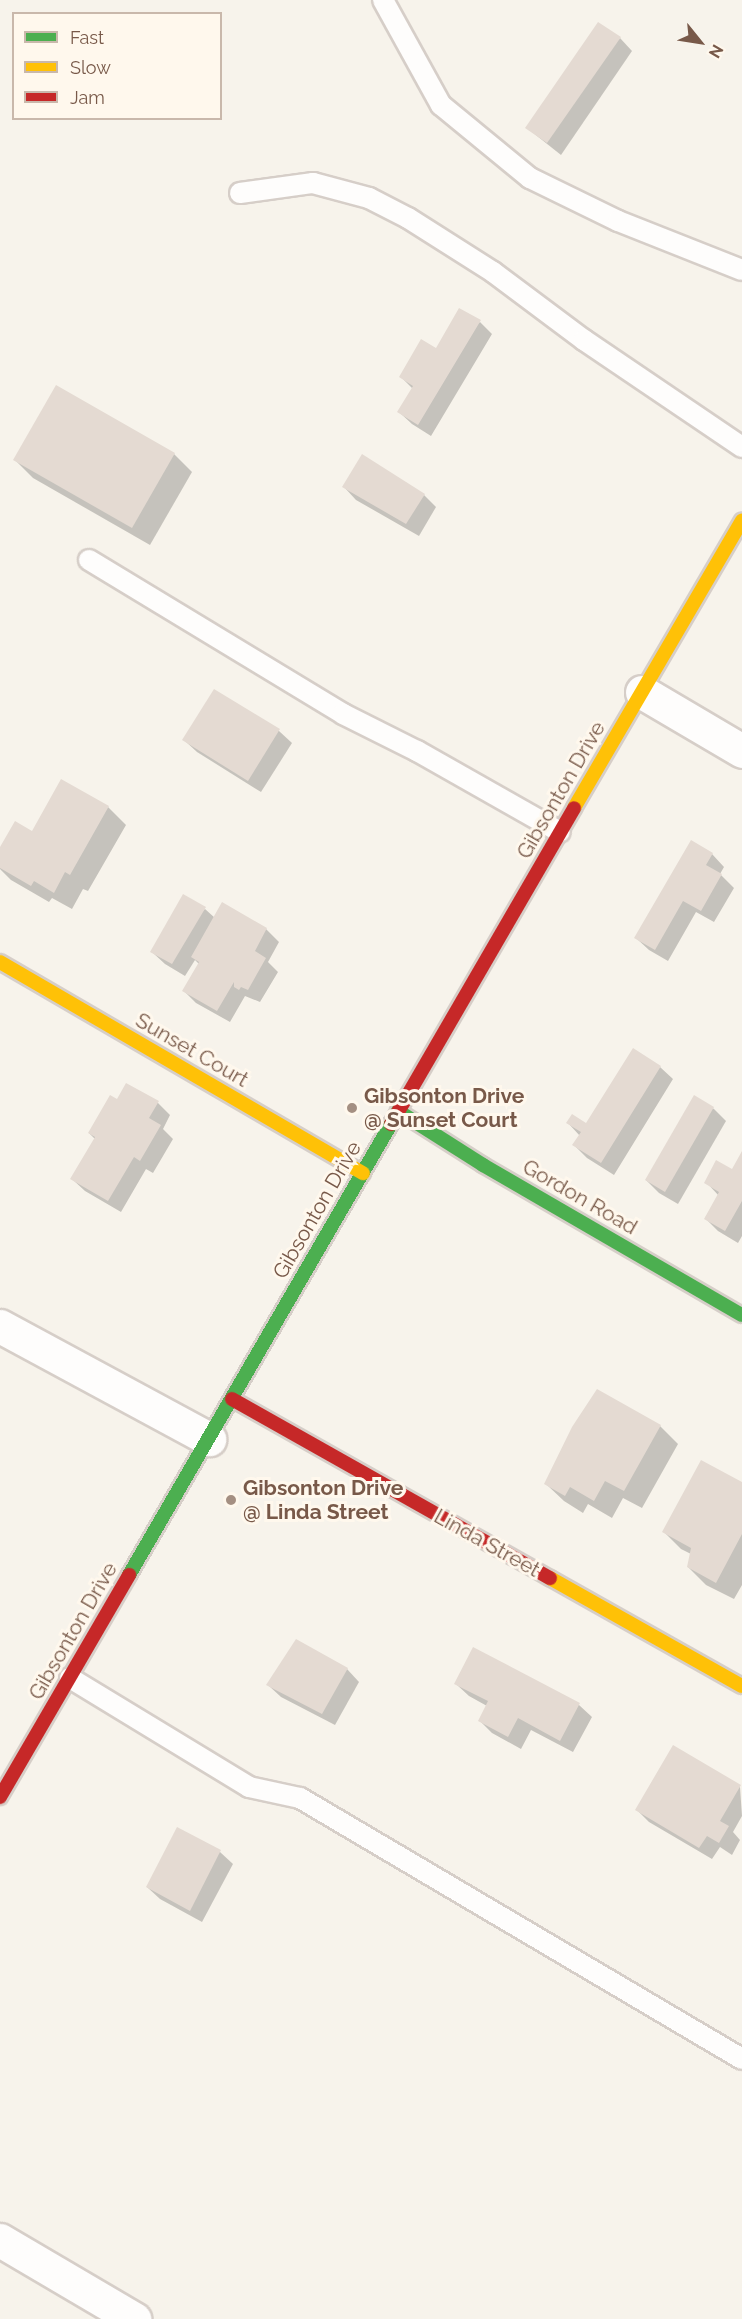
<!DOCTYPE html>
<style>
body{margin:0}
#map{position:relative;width:742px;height:2319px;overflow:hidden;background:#f7f3eb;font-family:Raleway,sans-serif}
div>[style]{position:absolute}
.shadow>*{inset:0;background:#0003}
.building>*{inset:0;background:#e4dad2}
.roads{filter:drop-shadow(2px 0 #d6cec8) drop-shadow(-2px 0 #d6cec8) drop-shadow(0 2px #d6cec8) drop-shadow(0 -2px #d6cec8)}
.lane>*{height:20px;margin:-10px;padding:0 10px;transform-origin:10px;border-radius:10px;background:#fefdfc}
.street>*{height:33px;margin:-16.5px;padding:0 16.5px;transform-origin:16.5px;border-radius:16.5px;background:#fefdfc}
.fast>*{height:14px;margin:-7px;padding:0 7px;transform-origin:7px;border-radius:7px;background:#4caf50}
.slow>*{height:14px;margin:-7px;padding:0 7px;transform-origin:7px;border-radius:7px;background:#ffc107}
.jam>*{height:14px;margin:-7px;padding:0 7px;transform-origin:7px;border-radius:7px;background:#c62828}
.dots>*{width:16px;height:16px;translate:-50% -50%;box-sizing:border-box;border:3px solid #fff8ed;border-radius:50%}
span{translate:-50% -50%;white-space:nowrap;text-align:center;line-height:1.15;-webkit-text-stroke:6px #fff8ed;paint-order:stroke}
.street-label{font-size:21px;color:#785949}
.poi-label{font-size:21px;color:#785949;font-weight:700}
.left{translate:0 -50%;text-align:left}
.legend{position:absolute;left:12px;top:12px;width:210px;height:108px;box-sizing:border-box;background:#fff8ed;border:2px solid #c9b8ab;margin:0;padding:8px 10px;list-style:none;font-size:18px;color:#785949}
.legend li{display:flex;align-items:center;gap:12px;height:30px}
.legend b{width:30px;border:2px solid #c9b8ab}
.north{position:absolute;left:670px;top:12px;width:60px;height:60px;-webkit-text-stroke:4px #fff8ed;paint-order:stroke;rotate:120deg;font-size:16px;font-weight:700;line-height:24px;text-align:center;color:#785949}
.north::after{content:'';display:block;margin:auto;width:21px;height:27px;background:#785949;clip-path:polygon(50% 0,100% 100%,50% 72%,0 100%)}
</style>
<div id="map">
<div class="shadow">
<div style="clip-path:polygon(620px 38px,632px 51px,561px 155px,527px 128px)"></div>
<div style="clip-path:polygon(480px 322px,492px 334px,431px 436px,412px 424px,399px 412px,413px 389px,401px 377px)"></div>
<div style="clip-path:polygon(174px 454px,192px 472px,150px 545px,33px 478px,15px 460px)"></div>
<div style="clip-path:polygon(344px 487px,424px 495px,436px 507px,419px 536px,356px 500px)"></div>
<div style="clip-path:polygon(214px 691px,279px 731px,292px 743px,261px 792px,197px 752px,184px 740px)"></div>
<div style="clip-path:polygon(62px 781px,108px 807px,126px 825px,88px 891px,83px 889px,72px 909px,52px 898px,49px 902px,11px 880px,0 869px,0 850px,33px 833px)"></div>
<div style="clip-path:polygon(712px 854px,724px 867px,720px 874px,734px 888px,714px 922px,696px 912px,668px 961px,649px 950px,636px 938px)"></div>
<div style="clip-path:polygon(205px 909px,215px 918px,266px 929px,279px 942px,268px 962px,278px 972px,260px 1002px,245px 996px,230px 1022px,196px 1003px,184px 991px,199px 964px,195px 960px,185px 976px,165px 964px,152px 952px)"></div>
<div style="clip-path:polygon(660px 1067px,673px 1079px,614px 1175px,587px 1158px,574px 1145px,580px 1136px,568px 1123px,587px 1125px)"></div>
<div style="clip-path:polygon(694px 1097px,714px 1109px,726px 1121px,678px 1204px,659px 1193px,646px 1180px)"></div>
<div style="clip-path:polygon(117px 1101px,158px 1103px,170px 1115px,163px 1129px,173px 1139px,153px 1173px,146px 1169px,121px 1212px,85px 1191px,72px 1179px,95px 1139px,89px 1133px)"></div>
<div style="clip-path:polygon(742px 1154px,742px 1236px,738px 1243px,718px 1231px,705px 1218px,719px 1196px,706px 1182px,732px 1171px)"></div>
<div style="clip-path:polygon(598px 1391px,660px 1426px,678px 1444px,642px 1508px,623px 1498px,612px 1518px,588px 1504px,583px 1513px,564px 1501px,546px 1484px)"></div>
<div style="clip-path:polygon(742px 1483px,742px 1585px,734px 1599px,706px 1585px,688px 1567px,691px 1554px,681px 1549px,663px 1531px)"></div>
<div style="clip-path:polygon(474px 1649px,579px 1705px,592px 1717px,573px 1752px,531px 1730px,521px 1749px,492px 1733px,480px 1721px,487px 1706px,469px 1696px,456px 1684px)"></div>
<div style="clip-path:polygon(347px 1669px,359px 1682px,335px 1725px,281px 1697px,268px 1685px)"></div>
<div style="clip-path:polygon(740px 1787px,742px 1816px,733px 1832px,740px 1840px,732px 1855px,720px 1847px,712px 1859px,649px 1822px,637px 1810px)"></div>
<div style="clip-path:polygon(178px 1829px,220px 1852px,233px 1864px,202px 1922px,160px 1899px,147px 1887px)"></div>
</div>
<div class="building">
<div style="clip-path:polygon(598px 22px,621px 37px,547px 143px,525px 128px)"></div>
<div style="clip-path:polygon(459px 308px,481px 320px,418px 425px,397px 412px,413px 386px,399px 377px,421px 339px,436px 348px)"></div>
<div style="clip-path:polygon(56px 385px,175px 453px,132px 528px,13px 460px)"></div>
<div style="clip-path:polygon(362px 454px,425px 494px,406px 524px,342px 487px)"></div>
<div style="clip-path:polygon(214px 689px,280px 729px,248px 781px,182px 740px)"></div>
<div style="clip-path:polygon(61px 779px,109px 806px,70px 875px,65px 872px,54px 893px,34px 881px,31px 886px,0 868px,0 847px,15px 821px,32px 831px)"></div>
<div style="clip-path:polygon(691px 840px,713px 853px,706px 865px,722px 874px,701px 911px,683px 901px,655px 950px,634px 938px)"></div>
<div style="clip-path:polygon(183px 894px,206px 907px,172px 964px,150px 952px)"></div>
<div style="clip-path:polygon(222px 902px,267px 928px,255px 951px,266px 958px,248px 990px,241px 987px,239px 990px,234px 987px,234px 982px,217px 1011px,182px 991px,199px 962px,191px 957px)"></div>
<div style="clip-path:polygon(633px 1048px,661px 1066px,601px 1163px,572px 1145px,581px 1132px,566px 1123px,572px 1114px,586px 1123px)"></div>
<div style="clip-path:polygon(126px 1083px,159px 1101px,149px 1118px,161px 1125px,140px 1161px,134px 1157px,108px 1201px,70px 1179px,95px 1137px,88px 1133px,110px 1095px,117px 1099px)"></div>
<div style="clip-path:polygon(694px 1095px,714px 1107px,665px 1192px,645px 1180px)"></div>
<div style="clip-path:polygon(742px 1151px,742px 1201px,725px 1231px,704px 1219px,719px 1192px,704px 1183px,716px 1160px,732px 1169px)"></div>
<div style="clip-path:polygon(597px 1389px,661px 1425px,624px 1491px,605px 1481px,594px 1501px,570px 1487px,565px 1496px,544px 1484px,572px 1427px)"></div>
<div style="clip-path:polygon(701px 1460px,742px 1482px,742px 1534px,716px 1583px,687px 1567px,691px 1548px,662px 1532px)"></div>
<div style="clip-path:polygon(296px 1639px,348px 1668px,322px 1714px,266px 1685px)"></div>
<div style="clip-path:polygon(473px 1647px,580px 1703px,560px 1741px,518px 1718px,508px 1737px,478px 1721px,488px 1701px,454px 1684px)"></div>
<div style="clip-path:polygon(673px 1745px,741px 1785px,720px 1821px,729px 1826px,719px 1843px,707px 1836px,699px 1848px,635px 1810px)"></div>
<div style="clip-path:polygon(177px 1827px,221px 1850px,190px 1911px,146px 1887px)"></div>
</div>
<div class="roads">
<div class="lane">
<div style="left:383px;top:0;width:120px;rotate:61.1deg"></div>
<div style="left:441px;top:105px;width:115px;rotate:39.4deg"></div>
<div style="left:530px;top:178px;width:98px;rotate:26deg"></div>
<div style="left:618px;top:221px;width:133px;rotate:21.6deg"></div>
<div style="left:240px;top:193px;width:74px;rotate:-7.8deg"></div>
<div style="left:313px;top:183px;width:58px;rotate:15deg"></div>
<div style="left:369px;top:198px;width:44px;rotate:27.1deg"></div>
<div style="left:408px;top:218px;width:101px;rotate:32.4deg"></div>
<div style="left:493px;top:272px;width:114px;rotate:36.8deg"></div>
<div style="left:584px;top:340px;width:191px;rotate:34.1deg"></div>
<div style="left:89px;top:560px;width:297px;rotate:31.2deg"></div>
<div style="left:343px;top:714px;width:83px;rotate:26.6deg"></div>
<div style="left:417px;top:751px;width:164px;rotate:29.5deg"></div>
<div style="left:70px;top:1678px;width:210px;rotate:31.3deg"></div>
<div style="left:249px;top:1787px;width:52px;rotate:12.2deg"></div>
<div style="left:300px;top:1798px;width:513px;rotate:30.56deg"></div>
</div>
<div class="street">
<div style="left:642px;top:692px;width:116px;rotate:30.5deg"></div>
<div style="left:0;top:1326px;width:238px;rotate:28.4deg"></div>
<div style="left:0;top:2240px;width:156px;rotate:30.5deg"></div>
</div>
<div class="fast">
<div style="left:398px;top:1111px;width:101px;rotate:32.4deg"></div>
<div style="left:483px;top:1165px;width:299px;rotate:30.1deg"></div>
<div style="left:129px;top:1575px;width:522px;rotate:-59.85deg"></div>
</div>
<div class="slow">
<div style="left:574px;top:808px;width:333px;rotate:-59.7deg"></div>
<div style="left:0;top:962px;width:420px;rotate:30.2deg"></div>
<div style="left:550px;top:1578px;width:220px;rotate:29.4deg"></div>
</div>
<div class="jam">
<div style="left:391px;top:1124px;width:365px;rotate:-59.9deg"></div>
<div style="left:232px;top:1399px;width:365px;rotate:29.4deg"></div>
<div style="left:0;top:1797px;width:257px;rotate:-59.8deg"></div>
</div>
</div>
<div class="dots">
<div style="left:352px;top:1108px;background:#a48f82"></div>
<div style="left:231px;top:1500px;background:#a48f82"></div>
</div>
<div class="street-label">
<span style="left:561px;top:790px;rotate:-60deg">Gibsonton Drive</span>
<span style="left:192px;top:1050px;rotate:30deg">Sunset Court</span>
<span style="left:580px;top:1197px;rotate:30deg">Gordon Road</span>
<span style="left:317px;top:1210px;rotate:-60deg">Gibsonton Drive</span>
<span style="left:487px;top:1543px;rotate:29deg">Linda Street</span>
<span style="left:73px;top:1631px;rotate:-60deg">Gibsonton Drive</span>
</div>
<div class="poi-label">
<span class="left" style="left:364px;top:1108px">Gibsonton Drive<br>@ Sunset Court</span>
<span class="left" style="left:243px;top:1500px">Gibsonton Drive<br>@ Linda Street</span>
</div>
<ul class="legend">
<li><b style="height:8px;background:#4caf50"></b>Fast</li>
<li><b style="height:8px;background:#ffc107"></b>Slow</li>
<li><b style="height:8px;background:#c62828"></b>Jam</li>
</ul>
<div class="north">N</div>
</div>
